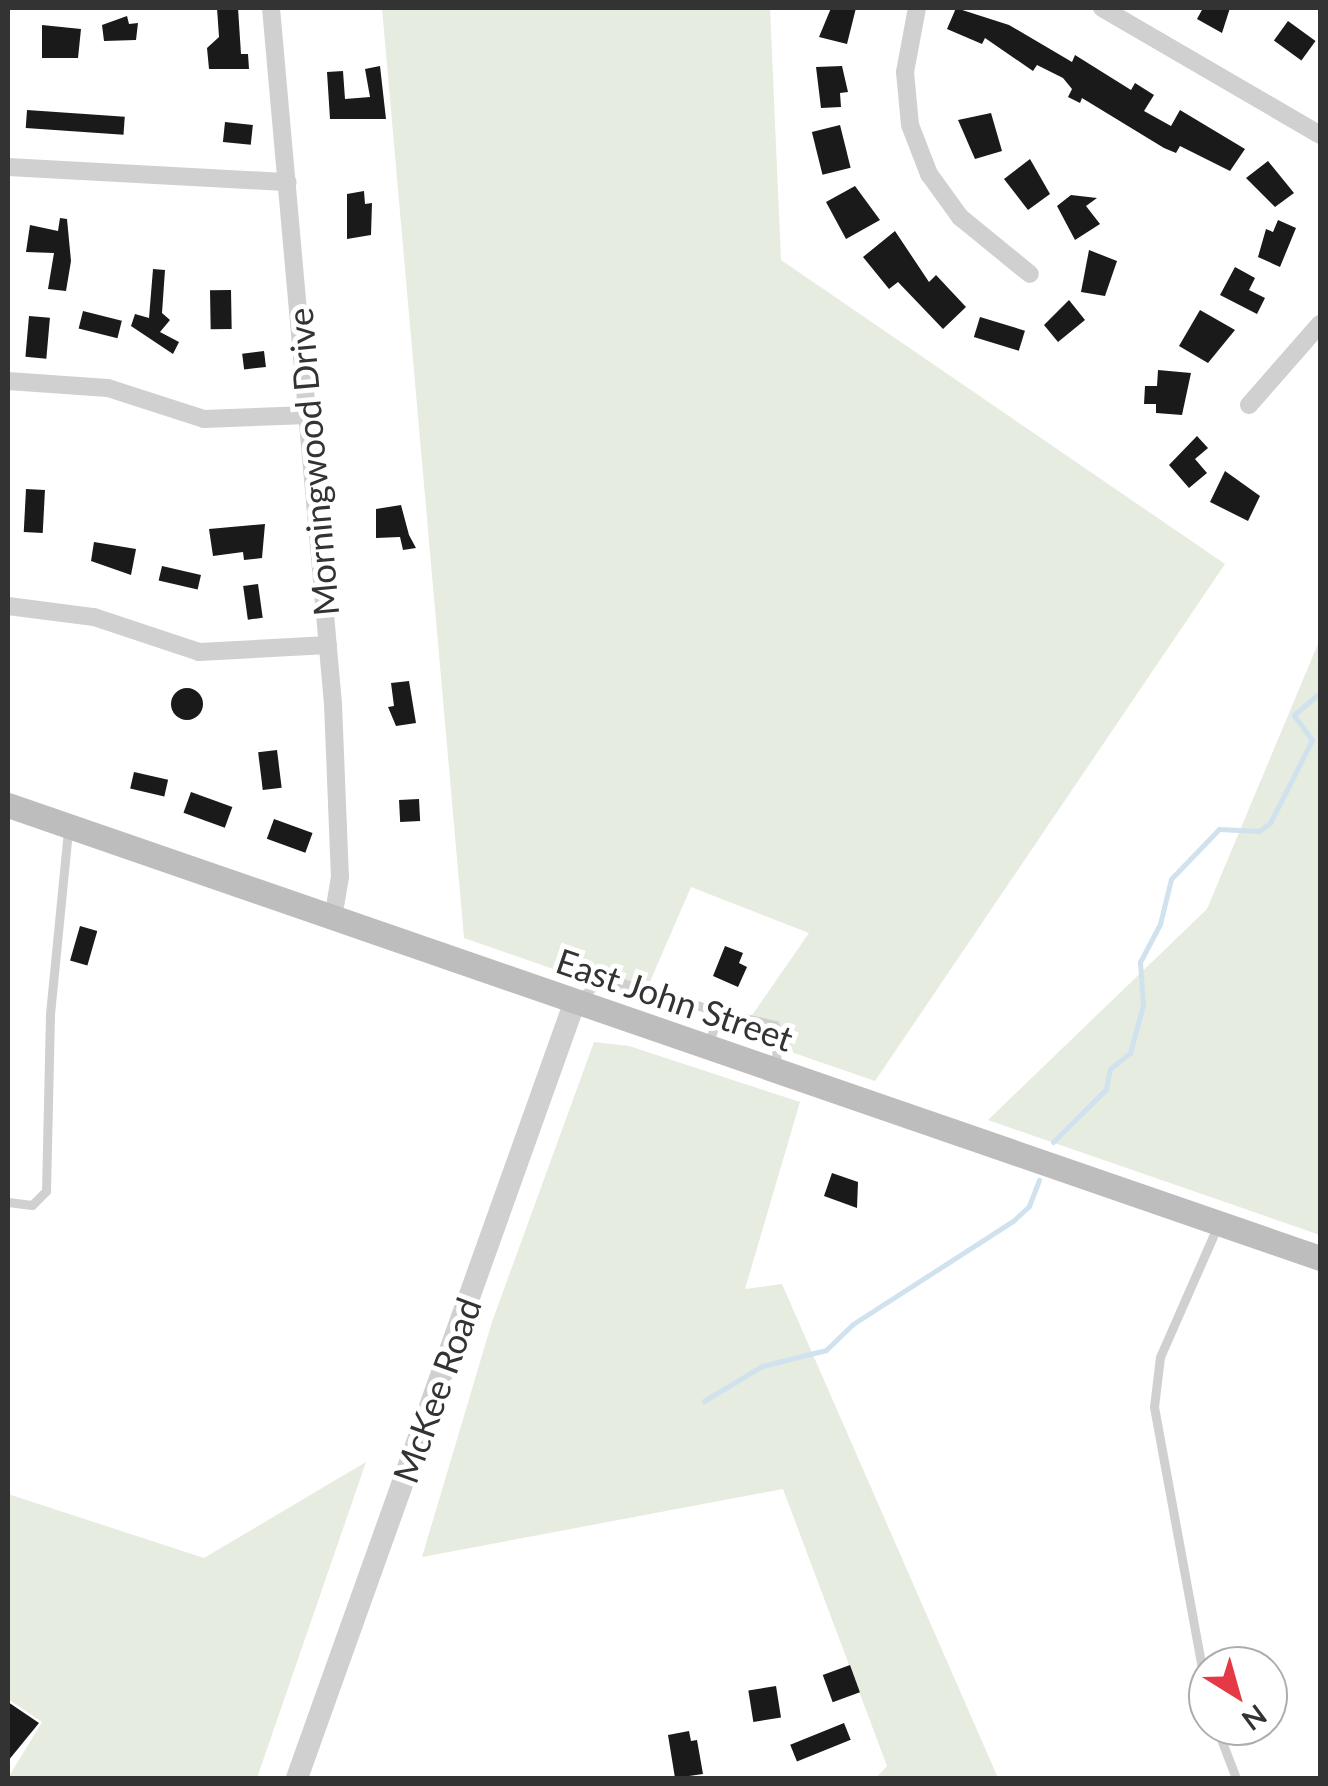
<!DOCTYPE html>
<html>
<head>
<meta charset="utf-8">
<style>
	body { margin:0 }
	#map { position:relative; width:1328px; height:1786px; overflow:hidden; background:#fff; font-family:Lato,sans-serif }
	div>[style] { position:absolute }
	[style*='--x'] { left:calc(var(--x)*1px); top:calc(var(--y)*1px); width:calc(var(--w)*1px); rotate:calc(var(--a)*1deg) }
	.green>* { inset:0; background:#e6ecdf }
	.stream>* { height:5px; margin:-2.5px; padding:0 2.5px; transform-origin:2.5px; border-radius:2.5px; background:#cfe2ee }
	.building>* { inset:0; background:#1a1a1a; transform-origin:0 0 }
	.round { border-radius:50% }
	.service>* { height:9px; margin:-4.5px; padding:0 4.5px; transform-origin:4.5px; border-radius:4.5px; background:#d0d0d0 }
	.minor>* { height:18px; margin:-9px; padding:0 9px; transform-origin:9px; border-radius:9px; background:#d0d0d0 }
	.tertiary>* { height:22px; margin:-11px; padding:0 11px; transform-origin:11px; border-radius:11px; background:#d0d0d0 }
	.secondary>* { height:25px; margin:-12.5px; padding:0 12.5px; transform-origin:12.5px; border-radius:12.5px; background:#bdbdbd }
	span { translate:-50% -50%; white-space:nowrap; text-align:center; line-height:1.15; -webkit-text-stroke:10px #fff; paint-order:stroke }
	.street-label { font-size:35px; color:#333 }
	.frame { position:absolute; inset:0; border:10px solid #333; pointer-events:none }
	.north { position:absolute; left:1188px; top:1646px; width:100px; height:100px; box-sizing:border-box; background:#fff; border:2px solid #adadad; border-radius:50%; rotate:143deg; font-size:28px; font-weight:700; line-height:40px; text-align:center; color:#333 }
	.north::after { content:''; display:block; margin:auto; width:35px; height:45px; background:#e63946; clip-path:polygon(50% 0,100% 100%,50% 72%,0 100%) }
</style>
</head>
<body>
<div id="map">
	<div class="green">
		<i style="clip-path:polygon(382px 8px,770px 8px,781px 260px,1225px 564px,875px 1081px,739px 1034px,809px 933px,691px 887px,642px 1000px,464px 938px)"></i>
		<i style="clip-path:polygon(1320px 639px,1320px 1235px,988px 1120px,1207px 909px)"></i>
		<i style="clip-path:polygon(594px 1042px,629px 1046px,800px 1102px,745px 1289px,782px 1284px,998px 1778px,876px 1778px,887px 1766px,783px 1489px,422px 1557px,492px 1322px)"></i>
		<i style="clip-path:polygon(366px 1462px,257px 1778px,8px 1778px,42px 1722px,8px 1699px,8px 1494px,204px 1558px)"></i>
	</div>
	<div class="stream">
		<i style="--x:1053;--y:1142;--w:75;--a:-45"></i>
		<i style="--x:1106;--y:1089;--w:20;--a:-79"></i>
		<i style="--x:1110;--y:1069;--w:26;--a:-39"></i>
		<i style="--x:1130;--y:1053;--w:50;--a:-74.8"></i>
		<i style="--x:1143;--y:1005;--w:43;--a:-94"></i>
		<i style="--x:1140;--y:962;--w:43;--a:-62.2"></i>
		<i style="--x:1160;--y:924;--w:46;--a:-76.3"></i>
		<i style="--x:1171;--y:879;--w:69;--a:-46.2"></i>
		<i style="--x:1219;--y:829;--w:40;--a:2.9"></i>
		<i style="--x:1259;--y:831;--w:14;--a:-36"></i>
		<i style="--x:1270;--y:823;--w:93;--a:-63.2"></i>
		<i style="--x:1312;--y:740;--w:31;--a:-126"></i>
		<i style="--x:1294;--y:715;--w:35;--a:-41"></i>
		<i style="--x:704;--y:1401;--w:68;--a:-31.1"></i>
		<i style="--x:762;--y:1366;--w:66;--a:-14"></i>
		<i style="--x:826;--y:1350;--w:37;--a:-44"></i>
		<i style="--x:853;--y:1324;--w:190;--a:-32.8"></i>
		<i style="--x:1013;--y:1221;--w:22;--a:-43"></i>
		<i style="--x:1029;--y:1206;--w:28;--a:-69"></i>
	</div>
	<div class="building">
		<i style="clip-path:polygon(217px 8px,238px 8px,241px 54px,248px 54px,249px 69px,209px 69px,207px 48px,219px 37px)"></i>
		<i style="clip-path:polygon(831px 8px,856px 8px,847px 44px,819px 37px)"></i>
		<i style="clip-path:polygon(956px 8px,1009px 25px,1072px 62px,1075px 55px,1131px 90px,1135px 83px,1154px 95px,1144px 111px,1171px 126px,1180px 110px,1245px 149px,1230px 171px,1180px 146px,1176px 153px,1164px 148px,1082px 98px,1080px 103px,1068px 97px,1072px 89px,1063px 78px,1037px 65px,1033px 71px,985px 38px,982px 44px,947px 29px)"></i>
		<i style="clip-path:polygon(1203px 8px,1230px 8px,1222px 33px,1197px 19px)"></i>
		<i style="clip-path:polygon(127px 16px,129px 24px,138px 23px,136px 40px,104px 41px,102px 25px)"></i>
		<i style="left:1288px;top:21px;width:34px;height:24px;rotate:36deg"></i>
		<i style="clip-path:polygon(42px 25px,81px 29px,78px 58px,42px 58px)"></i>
		<i style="clip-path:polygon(380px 66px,386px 119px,330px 119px,327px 72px,343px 71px,345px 99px,370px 97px,365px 69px)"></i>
		<i style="clip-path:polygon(842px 66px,848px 92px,840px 93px,841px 107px,821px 108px,816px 67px)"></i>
		<i style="left:27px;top:110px;width:98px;height:18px;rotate:4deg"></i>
		<i style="clip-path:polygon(991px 113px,1002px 151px,975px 159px,958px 120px)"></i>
		<i style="left:225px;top:122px;width:28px;height:20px;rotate:6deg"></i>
		<i style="left:840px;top:125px;width:44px;height:29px;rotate:76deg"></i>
		<i style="clip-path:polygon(1030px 159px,1050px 194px,1028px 210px,1004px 179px)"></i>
		<i style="clip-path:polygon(1268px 161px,1294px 193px,1275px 207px,1246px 178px)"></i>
		<i style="clip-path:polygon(855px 186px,880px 220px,846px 239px,826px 202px)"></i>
		<i style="clip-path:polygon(364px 191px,365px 204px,372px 203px,371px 235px,347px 239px,347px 194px)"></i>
		<i style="clip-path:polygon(1071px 195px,1097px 198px,1086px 206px,1100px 224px,1075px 240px,1057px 206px)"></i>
		<i style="clip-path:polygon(60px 218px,67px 219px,71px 261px,66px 291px,48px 289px,54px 253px,26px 252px,30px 225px,58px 231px)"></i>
		<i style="clip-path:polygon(1278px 220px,1296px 228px,1280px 267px,1258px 257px,1266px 229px,1273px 232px)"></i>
		<i style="clip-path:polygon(895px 231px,929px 282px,936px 275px,966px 307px,943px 329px,898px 282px,889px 289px,863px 257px)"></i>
		<i style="clip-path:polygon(1089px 250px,1117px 261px,1105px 296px,1081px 292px)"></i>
		<i style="clip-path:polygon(1235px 267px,1255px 278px,1249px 290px,1265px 298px,1257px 314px,1220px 295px)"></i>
		<i style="clip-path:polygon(153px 269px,165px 270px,162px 313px,170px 320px,160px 332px,179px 342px,173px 354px,131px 326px,135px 314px,149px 318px)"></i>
		<i style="left:231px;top:290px;width:39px;height:21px;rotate:89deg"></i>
		<i style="clip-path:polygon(1069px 300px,1085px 320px,1058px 342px,1044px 325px)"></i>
		<i style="clip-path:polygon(1200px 310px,1235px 330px,1208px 363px,1179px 346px)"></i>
		<i style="left:83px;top:311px;width:40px;height:18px;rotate:14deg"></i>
		<i style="left:29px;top:316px;width:21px;height:41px;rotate:5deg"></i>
		<i style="left:980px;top:317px;width:47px;height:21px;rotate:17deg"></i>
		<i style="left:264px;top:351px;width:16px;height:22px;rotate:83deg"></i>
		<i style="clip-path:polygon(1158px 370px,1191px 373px,1182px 415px,1156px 413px,1156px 404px,1144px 404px,1145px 386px,1157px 386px)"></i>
		<i style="clip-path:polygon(1197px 436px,1208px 448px,1195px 459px,1207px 473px,1189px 488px,1169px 465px)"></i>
		<i style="clip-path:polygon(1225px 471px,1260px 496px,1248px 521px,1210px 502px)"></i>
		<i style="left:26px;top:489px;width:19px;height:43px;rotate:3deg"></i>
		<i style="clip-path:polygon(401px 505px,409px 535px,416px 548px,403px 550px,400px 537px,376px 538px,376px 509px)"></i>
		<i style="clip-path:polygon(265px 524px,262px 558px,244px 560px,243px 552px,213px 556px,209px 529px)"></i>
		<i style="clip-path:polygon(94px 542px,136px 549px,131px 575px,91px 561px)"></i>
		<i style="left:162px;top:566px;width:40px;height:15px;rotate:13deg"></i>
		<i style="left:258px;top:584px;width:34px;height:15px;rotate:82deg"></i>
		<i style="clip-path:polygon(409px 681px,416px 723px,396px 726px,388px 707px,394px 706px,391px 683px)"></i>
		<i class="round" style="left:171px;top:688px;width:32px;height:32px"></i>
		<i style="left:277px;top:750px;width:38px;height:19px;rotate:83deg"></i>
		<i style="left:134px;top:772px;width:35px;height:17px;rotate:13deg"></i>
		<i style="left:191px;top:792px;width:44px;height:22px;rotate:20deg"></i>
		<i style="left:419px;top:799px;width:22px;height:20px;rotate:87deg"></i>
		<i style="left:274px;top:819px;width:41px;height:21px;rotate:20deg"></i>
		<i style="left:80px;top:926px;width:18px;height:36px;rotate:16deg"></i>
		<i style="clip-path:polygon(725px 946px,743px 953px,739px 963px,747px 967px,738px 987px,713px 976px)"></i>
		<i style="clip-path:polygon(832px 1173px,858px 1182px,857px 1208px,824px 1196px)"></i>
		<i style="left:850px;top:1665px;width:29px;height:29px;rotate:70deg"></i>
		<i style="left:776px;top:1686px;width:32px;height:28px;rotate:81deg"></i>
		<i style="clip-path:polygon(8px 1702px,39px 1723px,8px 1761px)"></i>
		<i style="left:844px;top:1723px;width:18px;height:58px;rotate:68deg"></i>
		<i style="clip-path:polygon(689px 1731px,691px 1741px,697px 1740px,703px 1774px,675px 1778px,668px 1735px)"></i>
	</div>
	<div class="service">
		<i style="--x:579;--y:998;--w:34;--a:-37"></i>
		<i style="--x:606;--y:978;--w:118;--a:16.7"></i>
		<i style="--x:719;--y:1012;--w:33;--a:108"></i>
		<i style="--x:719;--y:1012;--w:57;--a:13.1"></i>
		<i style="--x:775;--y:1025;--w:44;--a:87.4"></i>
		<i style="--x:8;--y:1202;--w:24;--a:7"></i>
		<i style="--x:32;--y:1205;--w:20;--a:-45"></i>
		<i style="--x:46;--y:1191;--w:177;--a:-88.7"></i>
		<i style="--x:50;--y:1014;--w:186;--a:-84.4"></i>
		<i style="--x:1208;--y:1701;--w:299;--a:-100.4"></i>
		<i style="--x:1154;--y:1407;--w:50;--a:-83.2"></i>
		<i style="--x:1160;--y:1357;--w:144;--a:-66.3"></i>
		<i style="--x:1216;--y:1726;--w:56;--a:69"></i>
	</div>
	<div class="minor">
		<i style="--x:271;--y:8;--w:699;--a:84.91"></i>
		<i style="--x:333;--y:704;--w:173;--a:87.7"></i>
		<i style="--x:340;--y:877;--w:42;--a:99.7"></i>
		<i style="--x:917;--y:8;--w:65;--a:100.6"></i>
		<i style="--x:905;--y:72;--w:53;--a:84.6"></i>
		<i style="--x:910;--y:125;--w:53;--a:68.8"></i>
		<i style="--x:929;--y:174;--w:53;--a:54.2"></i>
		<i style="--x:960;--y:217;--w:90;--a:39.2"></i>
		<i style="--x:1102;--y:8;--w:252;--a:30.2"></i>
		<i style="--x:8;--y:167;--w:280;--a:3.1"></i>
		<i style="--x:8;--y:381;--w:100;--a:4"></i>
		<i style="--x:108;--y:388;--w:101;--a:17.9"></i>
		<i style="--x:204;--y:419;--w:104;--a:-2.2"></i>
		<i style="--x:1249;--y:405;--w:108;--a:-48.8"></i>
		<i style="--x:8;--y:606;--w:87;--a:7.3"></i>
		<i style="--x:94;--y:617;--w:111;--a:18.4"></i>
		<i style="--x:199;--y:652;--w:129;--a:-3.1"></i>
	</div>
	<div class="tertiary">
		<i style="--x:297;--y:1778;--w:825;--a:-70.31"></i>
	</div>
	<div class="secondary">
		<i style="--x:8;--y:805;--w:1388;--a:19.05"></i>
	</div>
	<div class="street-label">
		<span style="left:312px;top:462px;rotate:-95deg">Morningwood Drive</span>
		<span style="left:675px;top:999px;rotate:19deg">East John Street</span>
		<span style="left:436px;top:1390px;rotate:-70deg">McKee Road</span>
	</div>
	<div class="frame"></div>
	<div class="north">N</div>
</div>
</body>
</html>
